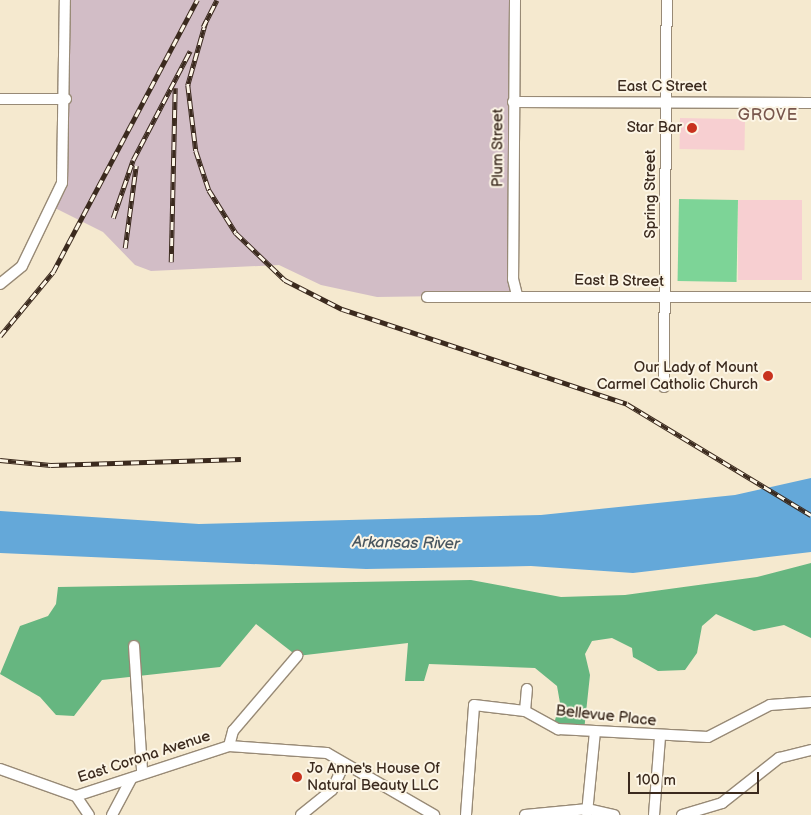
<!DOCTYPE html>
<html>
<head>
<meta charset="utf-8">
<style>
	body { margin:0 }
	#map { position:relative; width:811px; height:815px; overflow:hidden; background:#f5e9cf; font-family:"Balsamiq Sans",sans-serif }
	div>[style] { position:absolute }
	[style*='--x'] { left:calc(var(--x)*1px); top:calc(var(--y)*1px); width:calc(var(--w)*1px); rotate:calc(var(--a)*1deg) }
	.built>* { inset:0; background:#f7cfd1; transform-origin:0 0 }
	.industrial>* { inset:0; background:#d2bdc6 }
	.green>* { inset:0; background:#7dd497; transform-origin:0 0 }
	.forest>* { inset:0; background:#66b680 }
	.water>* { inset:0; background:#64a8d9 }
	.roads { filter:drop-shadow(1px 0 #988a76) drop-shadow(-1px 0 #988a76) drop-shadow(0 1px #988a76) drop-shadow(0 -1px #988a76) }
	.street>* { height:10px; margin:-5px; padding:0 5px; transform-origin:5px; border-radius:5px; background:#fff }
	.rail>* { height:4.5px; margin-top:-2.25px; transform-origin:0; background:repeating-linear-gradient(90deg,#fcf5e5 0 8px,#3b2a1e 0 16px); box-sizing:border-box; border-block:1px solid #3b2a1e }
	.dots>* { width:14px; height:14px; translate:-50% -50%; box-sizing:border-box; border:2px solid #fcf5e5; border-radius:50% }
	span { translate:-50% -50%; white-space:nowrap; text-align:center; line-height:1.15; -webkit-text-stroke:4px #fcf5e5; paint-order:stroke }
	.street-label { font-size:15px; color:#3b2a1e }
	.poi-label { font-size:15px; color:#3b2a1e }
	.right { translate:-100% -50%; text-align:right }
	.left { translate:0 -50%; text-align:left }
	.neighbourhood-label { font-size:16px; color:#78564c; letter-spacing:1px }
	.water-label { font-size:16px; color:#49565f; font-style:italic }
	.scale { position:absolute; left:628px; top:772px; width:131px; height:22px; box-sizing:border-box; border:2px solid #3b2a1e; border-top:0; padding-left:6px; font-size:15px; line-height:18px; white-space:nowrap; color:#3b2a1e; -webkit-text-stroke:4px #fcf5e5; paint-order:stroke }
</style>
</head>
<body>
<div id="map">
	<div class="built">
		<i style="left:680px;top:118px;width:65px;height:31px;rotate:1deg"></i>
		<i style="left:738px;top:200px;width:64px;height:80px"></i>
	</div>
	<div class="industrial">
		<i style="clip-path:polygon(65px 0,515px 0,517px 295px,377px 297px,321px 285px,279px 265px,151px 271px,135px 265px,103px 232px,53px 207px,62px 183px)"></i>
	</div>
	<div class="green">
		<i style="left:679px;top:199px;width:59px;height:82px;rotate:1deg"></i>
	</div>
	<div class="forest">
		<i style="clip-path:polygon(811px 563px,811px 638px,784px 625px,754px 631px,716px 614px,702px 626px,697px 653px,685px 670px,658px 671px,633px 657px,632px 648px,612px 638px,592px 641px,585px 654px,590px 675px,584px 731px,553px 727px,560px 703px,557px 686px,535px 668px,429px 664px,424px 681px,405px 681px,408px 643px,297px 656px,256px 624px,220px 667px,102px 680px,74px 716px,56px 715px,40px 697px,0 674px,20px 626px,48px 616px,56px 604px,58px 587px,471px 580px,561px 597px,625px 595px,757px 577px)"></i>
	</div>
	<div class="water">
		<i style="clip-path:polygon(811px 478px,811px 552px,633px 573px,531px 566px,366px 569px,0 553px,0 511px,199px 524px,541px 515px,735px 495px)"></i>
	</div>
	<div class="roads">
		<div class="street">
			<i style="--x:515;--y:0;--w:279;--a:90.4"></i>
			<i style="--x:513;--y:279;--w:16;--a:76"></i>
			<i style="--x:0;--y:99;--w:66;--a:0"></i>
			<i style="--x:513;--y:102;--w:298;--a:0.2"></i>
			<i style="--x:0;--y:284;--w:28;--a:-39"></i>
			<i style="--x:22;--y:266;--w:92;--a:-64.3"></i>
			<i style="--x:62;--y:183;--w:183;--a:-89.1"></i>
			<i style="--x:427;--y:297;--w:384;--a:0"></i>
			<i style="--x:664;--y:387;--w:387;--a:-89.6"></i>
			<i style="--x:134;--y:646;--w:125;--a:86.3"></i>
			<i style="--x:525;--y:711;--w:22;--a:-85"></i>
			<i style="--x:229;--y:746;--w:16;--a:-75"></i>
			<i style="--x:233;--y:731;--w:99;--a:-49.5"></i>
			<i style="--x:0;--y:769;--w:81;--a:19.6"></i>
			<i style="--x:76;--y:796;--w:161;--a:-18.1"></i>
			<i style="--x:229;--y:746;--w:98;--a:4.1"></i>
			<i style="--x:327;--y:753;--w:124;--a:30.1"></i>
			<i style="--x:76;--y:796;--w:23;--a:56"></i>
			<i style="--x:587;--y:813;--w:81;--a:-84.4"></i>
			<i style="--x:112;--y:815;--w:40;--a:-62"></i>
			<i style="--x:301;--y:815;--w:40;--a:-39"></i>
			<i style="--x:332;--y:790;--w:26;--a:-65"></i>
			<i style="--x:466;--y:815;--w:110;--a:-85.8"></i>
			<i style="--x:474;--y:705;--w:51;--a:6.7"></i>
			<i style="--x:525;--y:711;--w:38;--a:29"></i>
			<i style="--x:558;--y:729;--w:150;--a:3.1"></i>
			<i style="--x:708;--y:737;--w:70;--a:-27.3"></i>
			<i style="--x:770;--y:705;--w:41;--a:-4.2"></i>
			<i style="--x:525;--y:815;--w:63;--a:-5.4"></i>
			<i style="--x:588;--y:809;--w:27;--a:13"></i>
			<i style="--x:654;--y:815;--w:78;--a:-85.6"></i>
			<i style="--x:682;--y:815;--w:42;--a:-16.7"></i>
			<i style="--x:722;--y:803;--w:73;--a:-38.3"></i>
			<i style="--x:779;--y:758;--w:33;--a:-14"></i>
		</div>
	</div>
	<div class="rail">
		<i style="--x:206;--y:22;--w:66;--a:105.9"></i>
		<i style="--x:188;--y:85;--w:66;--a:83.1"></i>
		<i style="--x:196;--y:151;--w:41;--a:71.6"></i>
		<i style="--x:209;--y:190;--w:51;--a:57.9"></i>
		<i style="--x:236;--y:233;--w:68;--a:43.8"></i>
		<i style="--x:285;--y:280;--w:64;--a:27"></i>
		<i style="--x:342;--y:309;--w:300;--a:18.4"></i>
		<i style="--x:627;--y:404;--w:215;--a:31.1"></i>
		<i style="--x:203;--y:27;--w:30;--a:-63"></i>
		<i style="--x:113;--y:218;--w:61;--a:-71"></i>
		<i style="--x:133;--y:160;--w:123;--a:-62.4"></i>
		<i style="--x:125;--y:248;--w:83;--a:-82.4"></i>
		<i style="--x:171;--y:262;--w:174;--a:-88.7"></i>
		<i style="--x:0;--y:336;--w:83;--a:-50.4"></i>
		<i style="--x:53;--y:272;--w:308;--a:-62.1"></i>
		<i style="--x:0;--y:460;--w:51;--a:5.6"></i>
		<i style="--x:51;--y:465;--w:190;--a:-1.8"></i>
	</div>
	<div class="dots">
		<i style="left:692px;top:128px;background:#c8321e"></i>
		<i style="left:768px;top:376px;background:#c8321e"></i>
		<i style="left:297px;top:777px;background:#c8321e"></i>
	</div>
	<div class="street-label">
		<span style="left:662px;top:87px">East C Street</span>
		<span style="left:498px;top:148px;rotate:-90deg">Plum Street</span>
		<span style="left:651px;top:194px;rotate:-90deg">Spring Street</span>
		<span style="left:619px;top:281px;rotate:1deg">East B Street</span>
		<span style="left:606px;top:716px;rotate:6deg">Bellevue Place</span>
		<span style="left:144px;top:757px;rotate:-18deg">East Corona Avenue</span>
	</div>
	<div class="poi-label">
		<span class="right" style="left:682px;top:128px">Star Bar</span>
		<span class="right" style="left:758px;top:376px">Our Lady of Mount<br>Carmel Catholic Church</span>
		<span class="left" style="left:307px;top:777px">Jo Anne's House Of<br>Natural Beauty LLC</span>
	</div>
	<div class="neighbourhood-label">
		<span style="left:768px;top:116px">GROVE</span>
	</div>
	<div class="water-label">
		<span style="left:406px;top:544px;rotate:1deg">Arkansas River</span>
	</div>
	<div class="scale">100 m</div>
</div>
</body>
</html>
